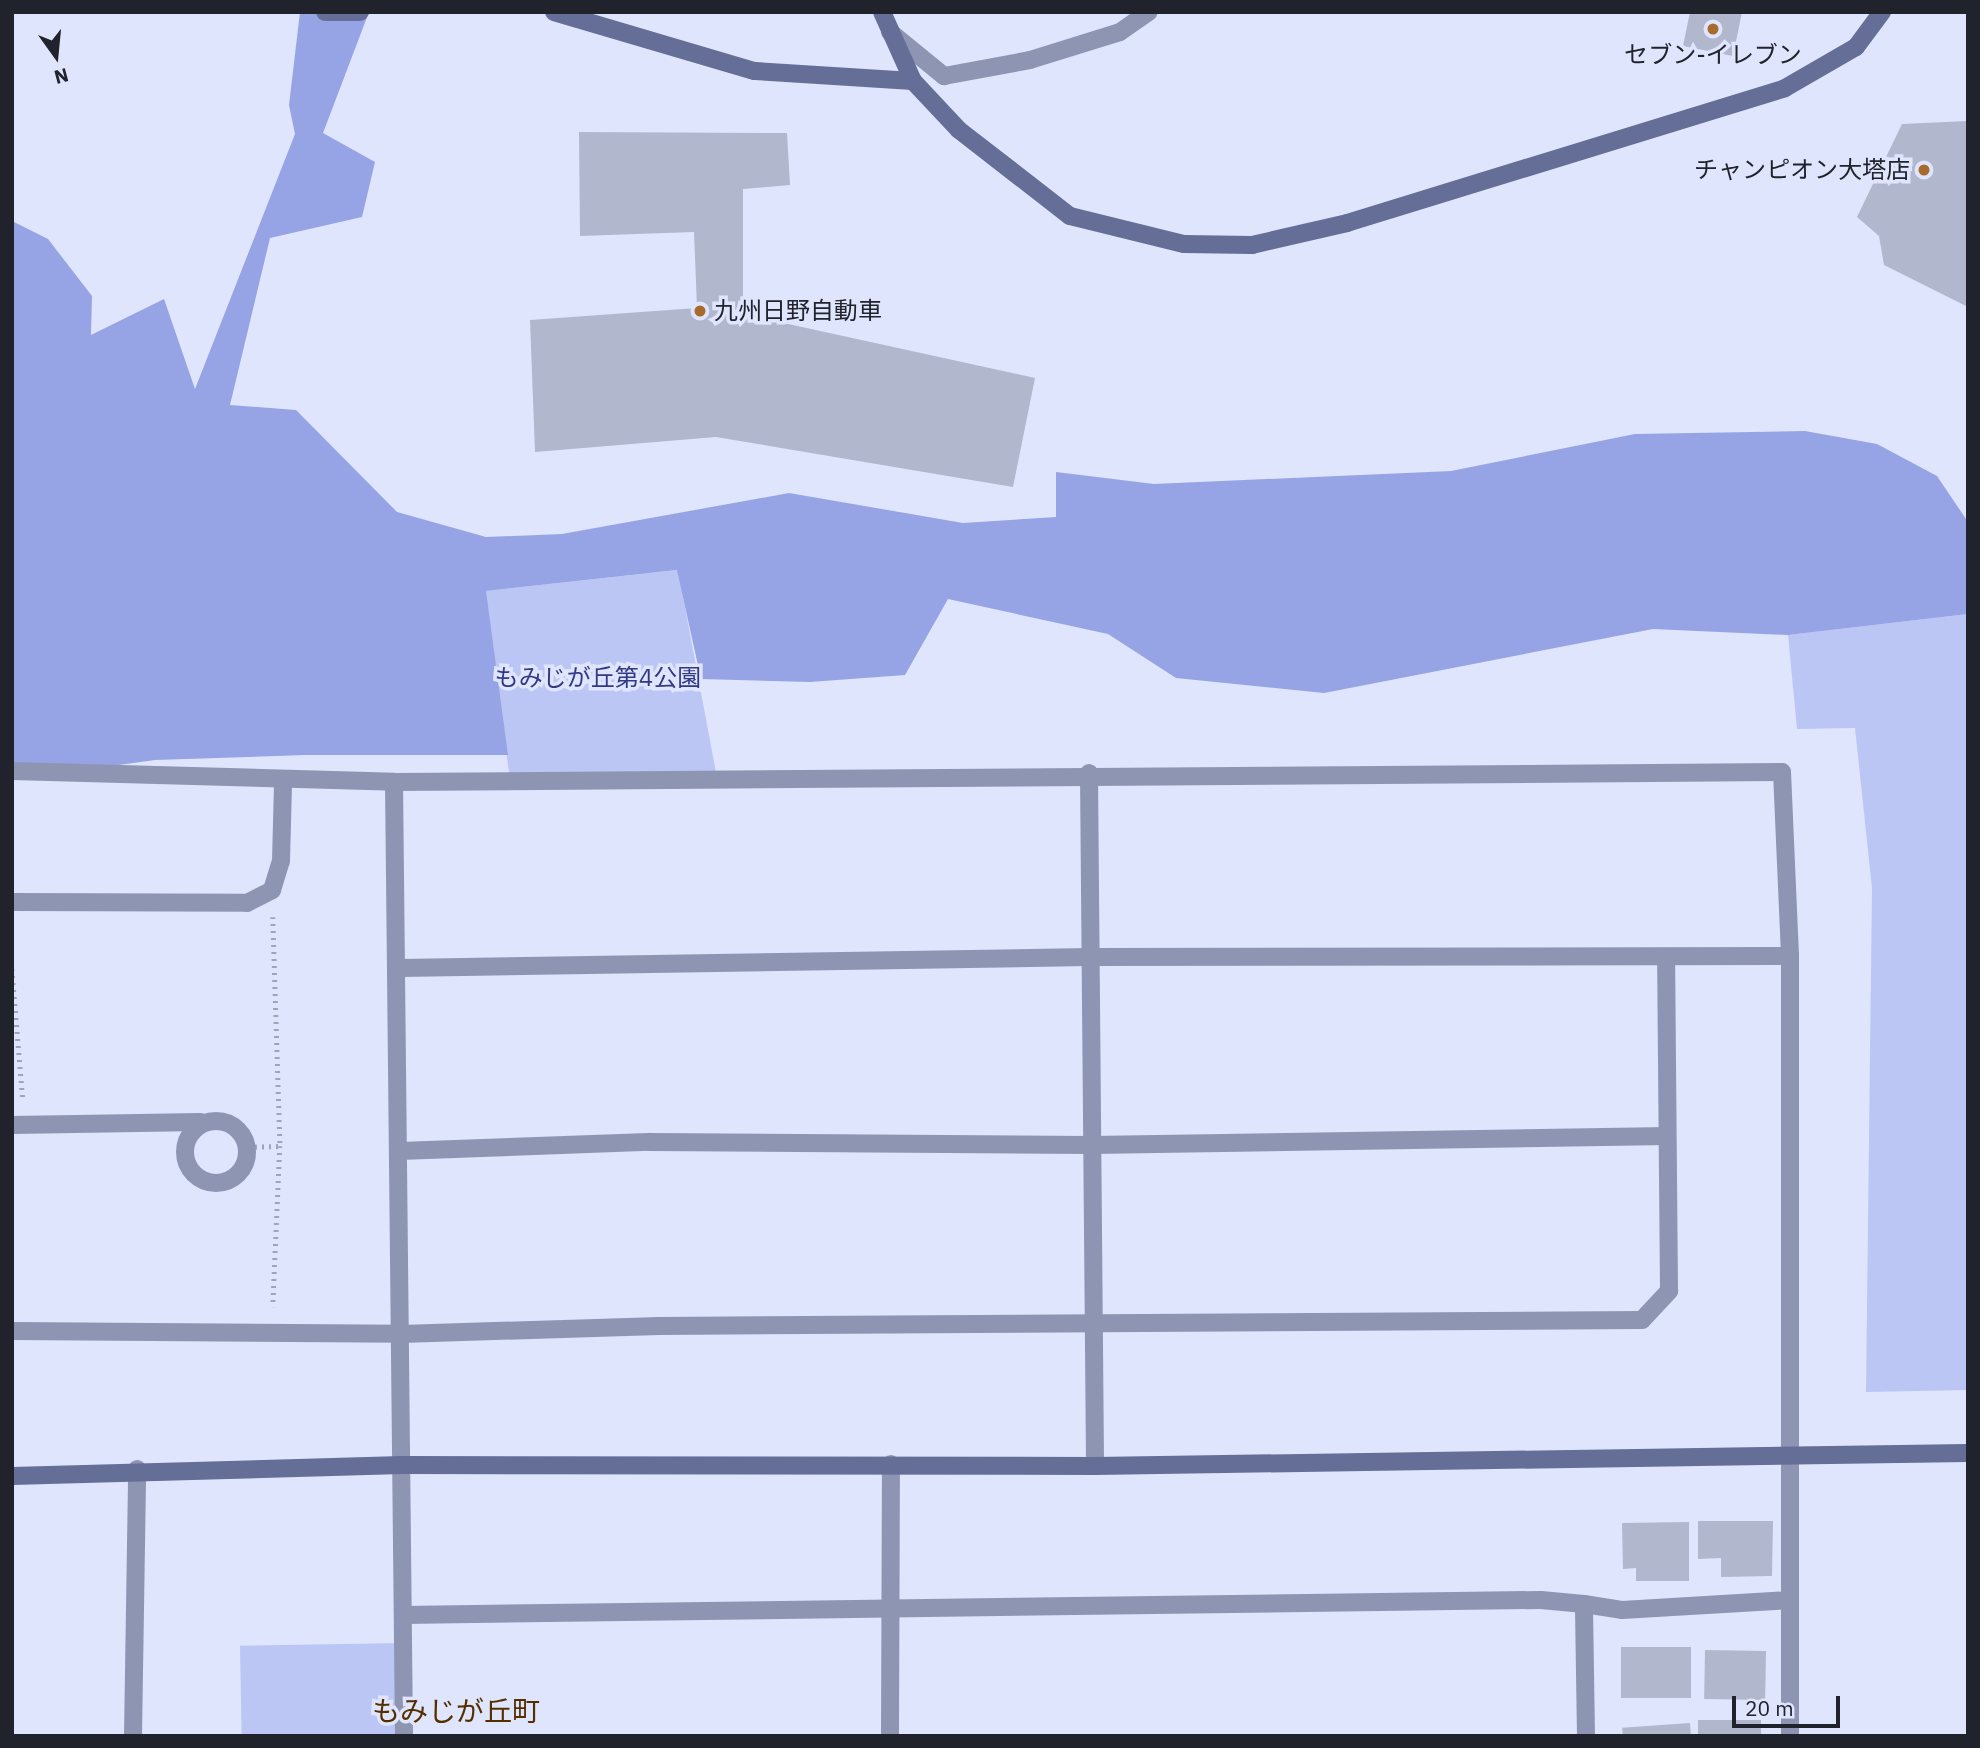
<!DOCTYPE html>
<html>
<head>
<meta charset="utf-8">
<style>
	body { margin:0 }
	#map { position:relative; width:1980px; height:1748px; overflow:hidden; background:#dfe5fc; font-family:"IBM Plex Sans","Noto Sans JP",sans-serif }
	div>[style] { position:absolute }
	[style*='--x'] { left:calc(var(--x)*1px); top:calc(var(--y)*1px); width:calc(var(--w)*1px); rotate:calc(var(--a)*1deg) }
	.green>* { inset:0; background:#bbc6f4; transform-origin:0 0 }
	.forest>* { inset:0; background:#96a4e6 }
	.building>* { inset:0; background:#b1b7cd; transform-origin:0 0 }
	.path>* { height:4.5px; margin-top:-2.25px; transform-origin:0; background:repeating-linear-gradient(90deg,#9fa4b6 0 2px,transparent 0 7px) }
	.street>* { height:18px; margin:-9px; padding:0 9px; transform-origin:9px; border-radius:9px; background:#8e95b2 }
	.street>.ring { margin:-9px; padding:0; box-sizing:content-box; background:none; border:18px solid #8e95b2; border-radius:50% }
	.secondary>* { height:18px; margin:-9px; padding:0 9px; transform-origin:9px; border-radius:9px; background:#646e97 }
	.dots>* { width:19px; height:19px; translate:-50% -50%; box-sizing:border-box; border:4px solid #dfe5fc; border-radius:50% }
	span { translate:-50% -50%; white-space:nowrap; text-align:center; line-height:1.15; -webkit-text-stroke:7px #dfe5fc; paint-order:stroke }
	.poi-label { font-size:24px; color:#21232c }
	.right { translate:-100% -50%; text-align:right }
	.left { translate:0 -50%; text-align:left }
	.park-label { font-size:24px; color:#313985 }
	.quarter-label { font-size:28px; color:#552e00 }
	.frame { position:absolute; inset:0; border:14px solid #21232c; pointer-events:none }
	.north { position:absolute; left:21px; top:21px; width:70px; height:70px; -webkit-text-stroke:5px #dfe5fc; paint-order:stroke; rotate:165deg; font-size:19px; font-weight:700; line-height:28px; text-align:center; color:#21232c }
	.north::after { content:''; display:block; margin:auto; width:24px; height:32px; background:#21232c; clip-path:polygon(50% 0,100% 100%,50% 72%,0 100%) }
	.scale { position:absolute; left:1732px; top:1696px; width:108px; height:32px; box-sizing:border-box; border:4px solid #21232c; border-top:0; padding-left:9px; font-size:21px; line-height:24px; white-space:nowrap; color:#21232c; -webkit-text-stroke:5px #dfe5fc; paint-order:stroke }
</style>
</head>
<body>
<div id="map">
	<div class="green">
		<i style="clip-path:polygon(678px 570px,717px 778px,510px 780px,485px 591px)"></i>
		<i style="clip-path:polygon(1968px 614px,1968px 1390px,1866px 1392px,1872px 888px,1855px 728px,1797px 729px,1788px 635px)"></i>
		<i style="left:403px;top:1643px;width:93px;height:163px;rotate:89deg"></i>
	</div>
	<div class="forest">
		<i style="clip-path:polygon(300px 12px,369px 12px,323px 133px,375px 162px,362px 217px,270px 238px,230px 405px,296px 410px,397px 512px,486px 537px,562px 534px,789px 493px,963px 523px,1056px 517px,1056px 472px,1154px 484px,1451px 471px,1635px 434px,1805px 431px,1877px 444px,1937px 476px,1968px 522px,1968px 614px,1788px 635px,1653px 629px,1324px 693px,1176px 678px,1108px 634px,948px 599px,905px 675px,810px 682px,701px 679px,677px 570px,486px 591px,508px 755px,305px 755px,155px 760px,68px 772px,12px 770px,12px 221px,48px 239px,92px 296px,91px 335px,164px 299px,195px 389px,295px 134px,289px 105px)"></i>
	</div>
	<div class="building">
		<i style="clip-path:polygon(1690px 12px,1742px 12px,1733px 56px,1683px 46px)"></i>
		<i style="clip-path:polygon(1968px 121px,1968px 307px,1884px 265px,1879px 236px,1857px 217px,1902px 124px)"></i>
		<i style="clip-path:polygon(579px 132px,787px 133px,790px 185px,743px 189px,743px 314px,1035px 378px,1013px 487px,716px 437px,535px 452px,530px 320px,697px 308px,694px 232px,580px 236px)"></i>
		<i style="clip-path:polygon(1698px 1521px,1773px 1521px,1772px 1576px,1721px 1577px,1721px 1558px,1698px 1559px)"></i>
		<i style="clip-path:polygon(1689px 1522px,1689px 1581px,1636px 1581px,1636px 1568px,1623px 1569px,1622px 1523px)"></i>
		<i style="left:1621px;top:1647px;width:70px;height:51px"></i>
		<i style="left:1705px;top:1650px;width:61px;height:49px;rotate:1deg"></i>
		<i style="left:1698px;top:1720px;width:63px;height:16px"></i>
		<i style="left:1690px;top:1723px;width:13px;height:68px;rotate:86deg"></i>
	</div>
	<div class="path">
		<i style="--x:273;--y:917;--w:229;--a:88.2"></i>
		<i style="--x:280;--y:1146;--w:161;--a:92.5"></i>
		<i style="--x:12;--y:969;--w:131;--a:85.2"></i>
		<i style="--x:248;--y:1147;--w:32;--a:-2"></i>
	</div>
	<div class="street">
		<i style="--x:890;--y:32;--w:70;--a:39.2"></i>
		<i style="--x:944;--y:76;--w:87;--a:-10.5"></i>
		<i style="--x:1030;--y:60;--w:94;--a:-17.3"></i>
		<i style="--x:1120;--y:32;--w:35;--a:-35"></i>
		<i style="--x:12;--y:771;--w:382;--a:1.6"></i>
		<i style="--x:1089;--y:773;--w:693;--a:89.5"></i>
		<i style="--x:12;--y:902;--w:235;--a:0.2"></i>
		<i style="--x:247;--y:903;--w:28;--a:-27"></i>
		<i style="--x:272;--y:890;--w:30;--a:-73"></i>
		<i style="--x:281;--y:861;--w:79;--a:-88.5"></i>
		<i style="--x:400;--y:968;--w:689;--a:-0.91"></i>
		<i style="--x:1089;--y:957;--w:701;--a:-0.08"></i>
		<i class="ring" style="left:185px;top:1121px;width:44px;height:44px"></i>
		<i style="--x:12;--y:1125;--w:189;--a:-0.9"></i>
		<i style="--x:400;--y:1151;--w:249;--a:-2.1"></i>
		<i style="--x:649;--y:1142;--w:442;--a:0.4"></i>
		<i style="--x:1091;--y:1145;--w:576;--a:-0.9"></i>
		<i style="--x:12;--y:1331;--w:389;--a:0.4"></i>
		<i style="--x:401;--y:1334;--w:258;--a:-1.8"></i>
		<i style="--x:659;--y:1326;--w:983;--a:-0.35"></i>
		<i style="--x:1642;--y:1320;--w:40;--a:-47"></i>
		<i style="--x:1669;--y:1291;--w:332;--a:-90.5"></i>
		<i style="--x:403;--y:1615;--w:1138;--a:-0.76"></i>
		<i style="--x:1541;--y:1600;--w:43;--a:5.3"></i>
		<i style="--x:133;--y:1736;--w:267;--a:-89.1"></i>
		<i style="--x:404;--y:1736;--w:954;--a:-90.6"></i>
		<i style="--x:394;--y:782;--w:1388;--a:-0.41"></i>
		<i style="--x:1782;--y:772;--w:184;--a:87.5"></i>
		<i style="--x:1790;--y:956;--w:780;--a:90"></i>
		<i style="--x:890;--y:1736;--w:272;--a:-89.8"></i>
		<i style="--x:1586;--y:1736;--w:132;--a:-90.9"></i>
		<i style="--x:1584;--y:1604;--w:38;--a:9"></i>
		<i style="--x:1622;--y:1610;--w:166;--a:-3.4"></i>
	</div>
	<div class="secondary">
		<i style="--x:325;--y:12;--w:35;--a:0"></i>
		<i style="--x:554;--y:12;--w:209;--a:16.4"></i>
		<i style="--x:755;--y:71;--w:158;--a:3.6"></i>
		<i style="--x:882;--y:12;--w:76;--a:65.8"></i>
		<i style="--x:913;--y:81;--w:67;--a:46.8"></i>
		<i style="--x:959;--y:130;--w:140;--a:37.8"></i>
		<i style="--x:1070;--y:216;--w:117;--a:13.8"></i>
		<i style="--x:1184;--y:244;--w:68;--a:0.8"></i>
		<i style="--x:1252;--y:245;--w:98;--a:-13"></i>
		<i style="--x:1347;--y:223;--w:458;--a:-17.1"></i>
		<i style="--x:1785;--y:88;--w:82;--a:-30"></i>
		<i style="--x:1856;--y:47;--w:44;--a:-53.4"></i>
		<i style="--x:12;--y:1476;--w:390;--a:-1.6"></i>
		<i style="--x:402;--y:1465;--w:693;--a:0.08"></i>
		<i style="--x:1095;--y:1466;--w:873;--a:-0.85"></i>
	</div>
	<div class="dots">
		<i style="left:1713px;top:29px;background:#a76c2d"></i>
		<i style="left:1924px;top:170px;background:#a76c2d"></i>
		<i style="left:700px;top:311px;background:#a76c2d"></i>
	</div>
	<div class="poi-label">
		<span style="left:1713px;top:55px">セブン-イレブン</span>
		<span class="right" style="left:1910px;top:170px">チャンピオン大塔店</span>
		<span class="left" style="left:714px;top:311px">九州日野自動車</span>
	</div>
	<div class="park-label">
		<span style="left:598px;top:678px">もみじが丘第4公園</span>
	</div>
	<div class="quarter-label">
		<span style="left:456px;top:1711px">もみじが丘町</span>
	</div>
	<div class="frame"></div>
	<div class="north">N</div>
	<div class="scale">20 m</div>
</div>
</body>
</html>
